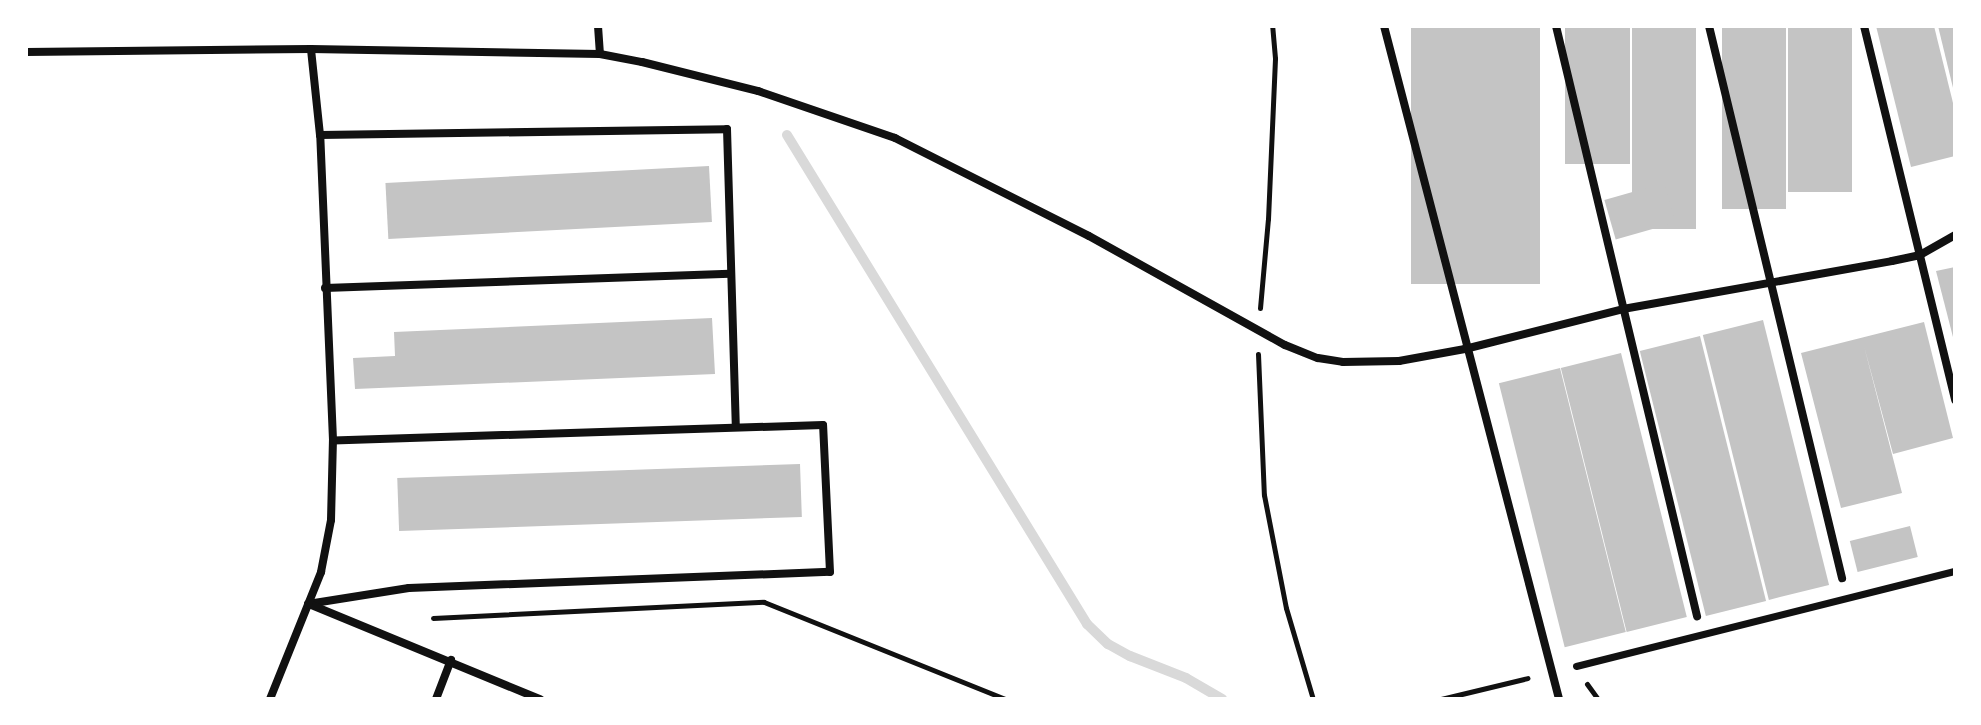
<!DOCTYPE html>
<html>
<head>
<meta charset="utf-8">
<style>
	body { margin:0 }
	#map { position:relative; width:1981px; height:725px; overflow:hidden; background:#fff; font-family:"Public Sans",sans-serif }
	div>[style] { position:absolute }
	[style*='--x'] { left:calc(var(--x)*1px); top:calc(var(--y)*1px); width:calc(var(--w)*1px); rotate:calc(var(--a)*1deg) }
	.stream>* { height:10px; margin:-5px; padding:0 5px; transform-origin:5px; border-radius:5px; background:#d9d9d9 }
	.building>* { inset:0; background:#c4c4c4; transform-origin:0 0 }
	.path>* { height:5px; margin:-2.5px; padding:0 2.5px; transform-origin:2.5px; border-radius:2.5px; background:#111 }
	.pedestrian>* { height:7px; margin:-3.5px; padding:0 3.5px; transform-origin:3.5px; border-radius:3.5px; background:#111 }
	.minor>* { height:8px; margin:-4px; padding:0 4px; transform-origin:4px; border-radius:4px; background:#111 }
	span { translate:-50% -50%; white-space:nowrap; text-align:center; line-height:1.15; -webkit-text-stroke:6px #fff; paint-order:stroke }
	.frame { position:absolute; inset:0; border:28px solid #fff; pointer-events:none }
</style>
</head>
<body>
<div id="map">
	<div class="stream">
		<i style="--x:787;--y:135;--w:574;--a:58.47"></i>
		<i style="--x:1087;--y:624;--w:29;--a:44"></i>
		<i style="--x:1108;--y:644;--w:25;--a:29"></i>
		<i style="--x:1130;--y:656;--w:60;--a:21.4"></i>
		<i style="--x:1186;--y:678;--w:42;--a:30.3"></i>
	</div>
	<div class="building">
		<i style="left:1411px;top:26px;width:129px;height:258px"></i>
		<i style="left:1565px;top:26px;width:65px;height:138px"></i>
		<i style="left:1632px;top:26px;width:64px;height:203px"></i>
		<i style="left:1722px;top:26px;width:64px;height:183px"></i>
		<i style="left:1788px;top:26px;width:64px;height:166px"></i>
		<i style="clip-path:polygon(1876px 26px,1934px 26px,1955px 111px,1955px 156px,1911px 167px)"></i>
		<i style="clip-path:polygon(1938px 26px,1955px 26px,1955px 92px,1954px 92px)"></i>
		<i style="left:709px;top:166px;width:56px;height:324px;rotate:87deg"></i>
		<i style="left:1664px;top:183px;width:41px;height:62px;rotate:74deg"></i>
		<i style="clip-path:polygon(1955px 267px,1955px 341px,1954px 341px,1936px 271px)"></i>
		<i style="clip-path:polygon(712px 318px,715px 374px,355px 389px,353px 358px,395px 356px,394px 332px)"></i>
		<i style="left:1763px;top:320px;width:273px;height:62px;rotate:76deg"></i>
		<i style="clip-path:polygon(1924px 322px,1953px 438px,1893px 454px,1864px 346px,1902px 493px,1841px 508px,1801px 353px)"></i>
		<i style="left:1700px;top:336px;width:273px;height:62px;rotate:76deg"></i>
		<i style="left:1621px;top:353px;width:272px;height:62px;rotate:76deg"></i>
		<i style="left:1560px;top:368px;width:272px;height:63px;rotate:76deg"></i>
		<i style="left:800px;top:464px;width:53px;height:403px;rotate:88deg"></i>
		<i style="left:1910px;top:526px;width:32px;height:62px;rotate:76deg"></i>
	</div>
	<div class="path">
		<i style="--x:1260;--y:308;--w:89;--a:-84.9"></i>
		<i style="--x:1268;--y:219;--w:161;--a:-87.5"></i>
		<i style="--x:1275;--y:58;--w:32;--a:-95"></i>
		<i style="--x:1258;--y:354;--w:141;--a:87.6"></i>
		<i style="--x:1264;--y:495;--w:115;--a:79"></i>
		<i style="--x:1286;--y:608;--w:95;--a:73.5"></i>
		<i style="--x:433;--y:618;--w:331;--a:-2.8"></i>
		<i style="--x:764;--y:602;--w:260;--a:21.9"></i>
		<i style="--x:1587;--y:684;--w:19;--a:54"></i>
		<i style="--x:1441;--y:699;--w:89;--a:-13.6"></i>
	</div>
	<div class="pedestrian">
		<i style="--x:1576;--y:666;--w:391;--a:-14.1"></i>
	</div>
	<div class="minor">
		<i style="--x:598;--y:26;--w:28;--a:86"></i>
		<i style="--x:1384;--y:26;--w:695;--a:75.42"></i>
		<i style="--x:1556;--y:26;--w:607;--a:76.56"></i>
		<i style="--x:1709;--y:26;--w:568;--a:76.45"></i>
		<i style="--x:1864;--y:26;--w:385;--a:76.3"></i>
		<i style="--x:26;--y:52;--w:285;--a:-0.6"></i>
		<i style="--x:311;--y:49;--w:289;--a:1"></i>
		<i style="--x:600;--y:54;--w:43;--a:10.8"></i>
		<i style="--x:642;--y:62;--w:120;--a:14"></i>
		<i style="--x:758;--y:91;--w:145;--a:18.9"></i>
		<i style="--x:895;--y:138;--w:217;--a:26.8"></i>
		<i style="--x:1089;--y:236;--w:224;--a:29.1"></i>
		<i style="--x:1285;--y:345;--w:35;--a:22"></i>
		<i style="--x:1318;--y:358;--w:25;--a:9"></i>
		<i style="--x:1343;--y:362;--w:56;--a:-1"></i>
		<i style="--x:1399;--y:361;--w:67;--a:-10.3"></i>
		<i style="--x:1465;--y:349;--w:163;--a:-14.2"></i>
		<i style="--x:1623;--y:309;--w:273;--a:-10.1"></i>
		<i style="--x:1892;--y:261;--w:29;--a:-12"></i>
		<i style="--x:1920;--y:255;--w:40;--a:-29.7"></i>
		<i style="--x:320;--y:135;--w:407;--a:-0.8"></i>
		<i style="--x:727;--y:129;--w:297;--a:88.3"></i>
		<i style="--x:325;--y:288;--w:405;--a:-2"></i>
		<i style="--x:308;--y:604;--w:102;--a:-9"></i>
		<i style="--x:409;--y:588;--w:421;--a:-2.2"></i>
		<i style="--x:830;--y:572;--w:147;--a:-92.7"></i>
		<i style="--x:823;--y:425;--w:490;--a:178.2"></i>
		<i style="--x:309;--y:604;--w:250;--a:22.4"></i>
		<i style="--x:270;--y:699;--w:137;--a:-68.1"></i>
		<i style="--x:321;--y:572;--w:53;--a:-79.1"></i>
		<i style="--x:331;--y:520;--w:80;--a:-88.6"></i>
		<i style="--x:333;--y:440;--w:305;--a:-92.4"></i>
		<i style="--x:320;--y:135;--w:86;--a:-96"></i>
		<i style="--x:436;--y:699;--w:42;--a:-69"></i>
	</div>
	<div class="frame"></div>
</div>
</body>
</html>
